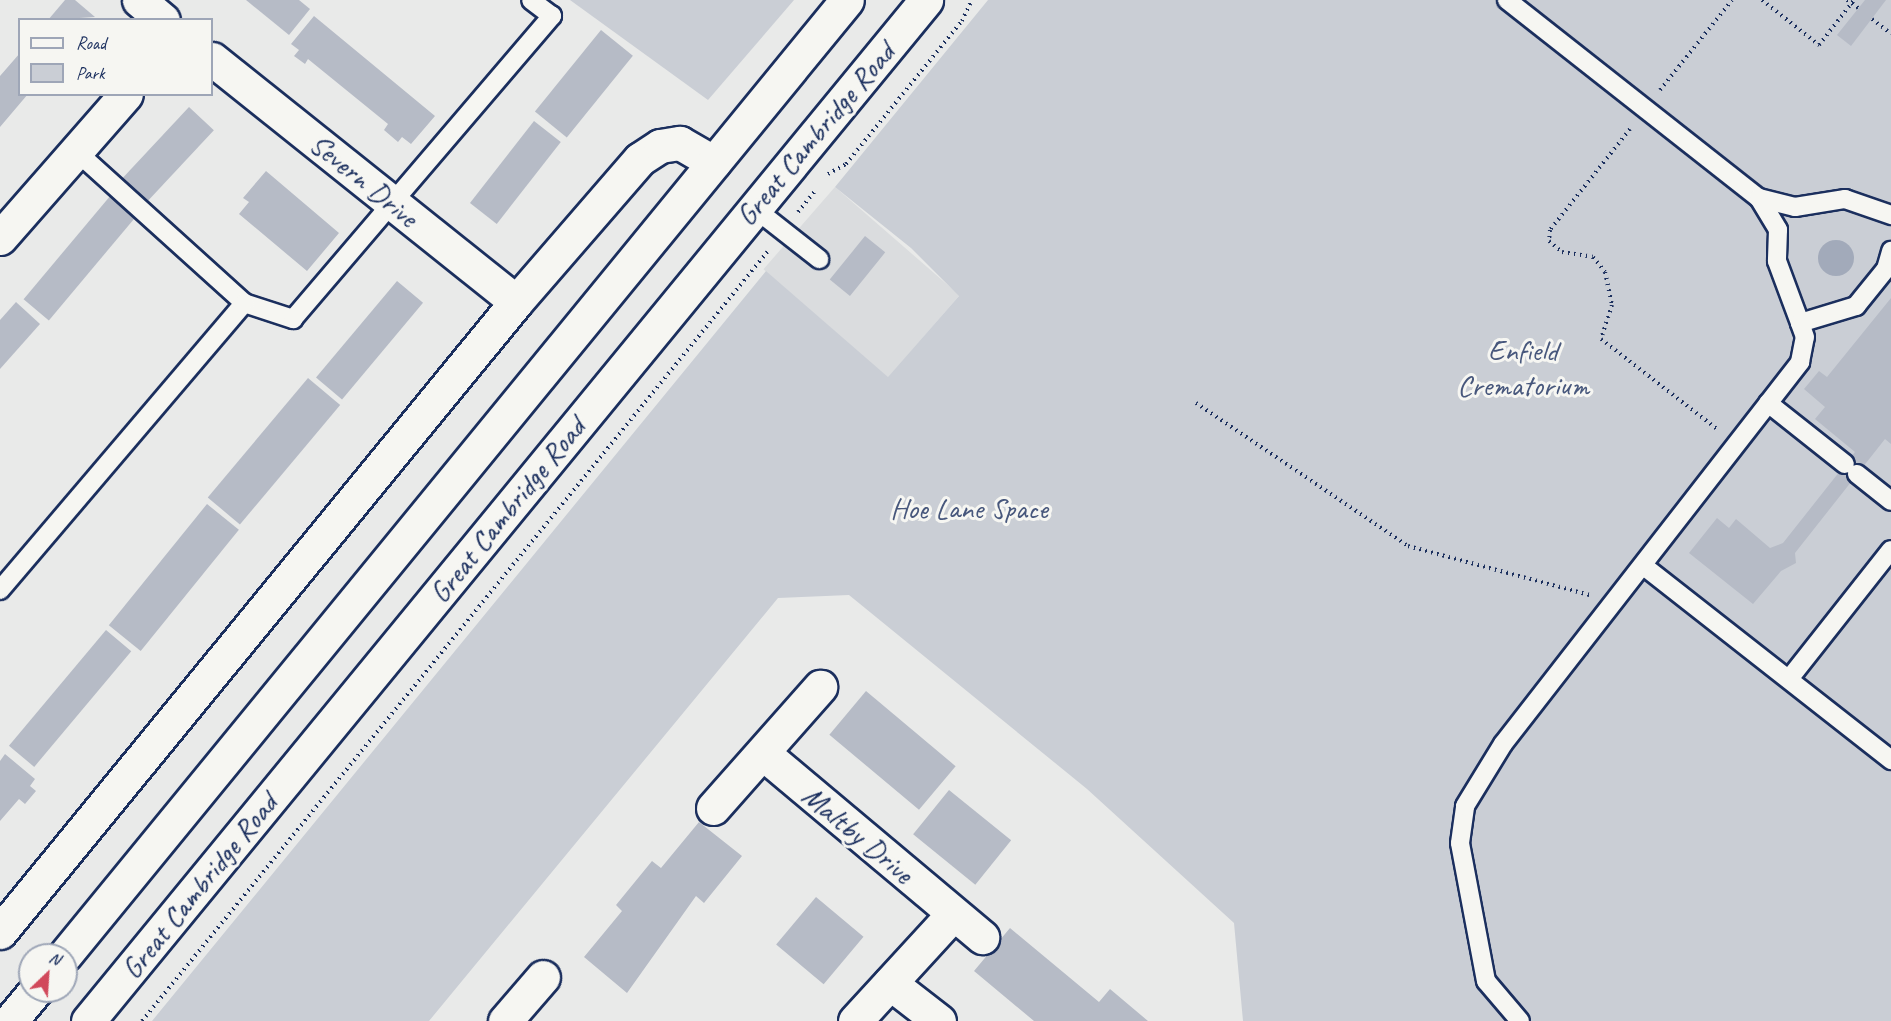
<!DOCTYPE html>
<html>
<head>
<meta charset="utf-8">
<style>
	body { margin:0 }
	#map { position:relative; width:1891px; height:1021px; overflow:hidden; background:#e9eae9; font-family:Caveat,sans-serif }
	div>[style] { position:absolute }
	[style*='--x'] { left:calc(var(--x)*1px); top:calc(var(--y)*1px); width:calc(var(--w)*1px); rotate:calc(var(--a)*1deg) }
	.built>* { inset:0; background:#dadcde; transform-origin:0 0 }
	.green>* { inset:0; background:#caced5 }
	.water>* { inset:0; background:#a2aaba }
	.round { border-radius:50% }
	.building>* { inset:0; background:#b6bbc6; transform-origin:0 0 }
	.path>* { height:4px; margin-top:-2px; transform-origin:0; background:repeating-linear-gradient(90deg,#1b2f5e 0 1.5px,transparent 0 6px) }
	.roads { filter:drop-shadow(2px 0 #1b2f5e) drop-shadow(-2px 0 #1b2f5e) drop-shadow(0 2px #1b2f5e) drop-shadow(0 -2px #1b2f5e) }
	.lane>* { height:18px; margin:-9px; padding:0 9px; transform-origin:9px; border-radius:9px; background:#f6f6f2 }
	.street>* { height:33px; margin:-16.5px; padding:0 16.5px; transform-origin:16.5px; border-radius:16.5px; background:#f6f6f2 }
	.highway>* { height:33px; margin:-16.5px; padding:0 16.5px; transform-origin:16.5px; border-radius:16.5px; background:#f6f6f2 }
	span { translate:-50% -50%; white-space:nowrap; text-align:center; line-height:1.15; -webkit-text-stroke:6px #f6f6f2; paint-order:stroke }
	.street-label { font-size:30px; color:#1b2f5e }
	.park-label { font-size:30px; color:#47577c }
	.legend { position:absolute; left:18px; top:18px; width:195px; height:78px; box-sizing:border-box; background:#f6f6f2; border:2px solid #9ea6b7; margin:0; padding:8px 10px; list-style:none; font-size:18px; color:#1b2f5e }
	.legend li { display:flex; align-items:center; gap:12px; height:30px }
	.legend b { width:30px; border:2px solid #9ea6b7 }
	.north { position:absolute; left:18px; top:943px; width:60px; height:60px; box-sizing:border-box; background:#f6f6f2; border:2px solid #9ea6b7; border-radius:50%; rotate:25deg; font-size:16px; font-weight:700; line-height:24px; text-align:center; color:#1b2f5e }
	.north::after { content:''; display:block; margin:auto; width:21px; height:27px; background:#d1495b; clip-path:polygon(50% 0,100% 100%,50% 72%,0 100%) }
</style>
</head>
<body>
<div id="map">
	<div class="built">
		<i style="left:835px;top:187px;width:165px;height:109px;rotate:41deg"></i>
	</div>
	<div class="green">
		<i style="clip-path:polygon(570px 0,794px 0,708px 100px)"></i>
		<i style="clip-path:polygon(988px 0,1891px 0,1891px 1021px,1243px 1021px,1234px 923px,1087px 789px,849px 595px,778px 598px,429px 1021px,152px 1021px,766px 271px,888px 377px,959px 296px,911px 248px,835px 187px)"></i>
	</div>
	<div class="water">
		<i class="round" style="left:1818px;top:240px;width:36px;height:36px"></i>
	</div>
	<div class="building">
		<i style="clip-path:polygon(65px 0,75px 0,95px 17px,48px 20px)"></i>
		<i style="clip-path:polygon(246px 0,299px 0,310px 9px,289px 35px)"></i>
		<i style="clip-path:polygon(1865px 0,1886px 0,1851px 46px,1837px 35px)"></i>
		<i style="clip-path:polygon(314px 16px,435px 116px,411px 144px,402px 137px,398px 142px,384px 130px,388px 124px,308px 59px,305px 64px,294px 56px,299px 50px,291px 44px)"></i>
		<i style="left:601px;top:30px;width:41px;height:105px;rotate:39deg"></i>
		<i style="clip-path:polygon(20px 53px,20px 94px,28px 94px,0 127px,0 76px)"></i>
		<i style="left:189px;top:107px;width:34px;height:101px;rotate:43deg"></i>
		<i style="left:534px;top:121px;width:34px;height:104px;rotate:38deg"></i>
		<i style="clip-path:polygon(266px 171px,339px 233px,307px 271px,239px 214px,249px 202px,243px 198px)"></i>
		<i style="left:111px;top:195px;width:33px;height:136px;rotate:40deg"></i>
		<i style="left:865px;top:236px;width:26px;height:56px;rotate:39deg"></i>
		<i style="left:397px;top:281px;width:34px;height:126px;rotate:40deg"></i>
		<i style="clip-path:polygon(1891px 298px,1891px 444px,1885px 439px,1795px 553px,1796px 563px,1781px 571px,1753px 604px,1689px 553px,1717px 518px,1729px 528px,1736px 519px,1770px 548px,1783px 543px,1855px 452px,1815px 419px,1825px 407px,1804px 389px,1819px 371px,1827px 377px)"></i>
		<i style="clip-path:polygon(16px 302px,40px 324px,0 369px,0 320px)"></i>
		<i style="left:308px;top:378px;width:42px;height:156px;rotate:40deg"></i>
		<i style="left:207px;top:504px;width:41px;height:156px;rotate:39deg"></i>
		<i style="left:106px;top:630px;width:33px;height:151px;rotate:40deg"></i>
		<i style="left:866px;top:691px;width:117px;height:57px;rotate:40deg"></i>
		<i style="clip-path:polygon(5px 754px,35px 779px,30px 786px,36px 791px,25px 804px,19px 799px,0 821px,0 761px)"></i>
		<i style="left:949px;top:790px;width:80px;height:57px;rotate:39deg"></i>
		<i style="clip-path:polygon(699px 822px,742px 856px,704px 903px,696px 896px,627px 993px,584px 957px,622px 911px,616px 905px,652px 861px,661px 868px)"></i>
		<i style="left:816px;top:897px;width:62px;height:62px;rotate:40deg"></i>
		<i style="clip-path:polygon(1010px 928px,1099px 1002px,1110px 989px,1148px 1021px,1034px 1021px,974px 971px)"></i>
	</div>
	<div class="path">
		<i style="--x:1762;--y:0;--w:73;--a:38.3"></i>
		<i style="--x:1819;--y:45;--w:57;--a:-52.1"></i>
		<i style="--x:1847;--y:0;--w:14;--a:36"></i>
		<i style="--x:1872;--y:19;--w:24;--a:38"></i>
		<i style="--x:1660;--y:90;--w:115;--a:-51.3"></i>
		<i style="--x:1630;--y:129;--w:129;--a:128.4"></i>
		<i style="--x:1550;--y:230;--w:11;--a:95"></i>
		<i style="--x:1549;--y:241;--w:17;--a:40"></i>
		<i style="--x:1562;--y:252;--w:31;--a:9"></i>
		<i style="--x:1593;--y:257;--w:19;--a:51"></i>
		<i style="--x:1605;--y:272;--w:34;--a:78"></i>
		<i style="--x:1612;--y:305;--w:36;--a:108"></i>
		<i style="--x:1601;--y:339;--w:147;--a:37.8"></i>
		<i style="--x:828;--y:174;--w:21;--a:-29"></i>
		<i style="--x:846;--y:164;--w:184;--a:-51"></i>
		<i style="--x:962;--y:21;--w:23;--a:-65"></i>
		<i style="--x:798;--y:212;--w:28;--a:-51"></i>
		<i style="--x:1196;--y:403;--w:256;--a:34"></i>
		<i style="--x:1408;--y:546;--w:188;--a:15.1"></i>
		<i style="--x:142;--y:1021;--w:992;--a:-50.89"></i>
	</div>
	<div class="roads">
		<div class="lane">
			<i style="--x:1507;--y:0;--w:320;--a:38.2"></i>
			<i style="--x:1759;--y:198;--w:37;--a:59"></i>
			<i style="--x:1778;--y:230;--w:31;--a:92"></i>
			<i style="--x:1777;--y:261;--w:66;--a:69.6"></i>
			<i style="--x:1800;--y:323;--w:59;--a:-16.9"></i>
			<i style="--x:1856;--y:306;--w:48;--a:-51"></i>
			<i style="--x:1886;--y:269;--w:19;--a:-74"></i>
			<i style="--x:76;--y:151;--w:227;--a:42.1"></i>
			<i style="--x:244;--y:303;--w:52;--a:18.1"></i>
			<i style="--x:293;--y:319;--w:399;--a:-49.5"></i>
			<i style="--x:552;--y:16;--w:26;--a:-143"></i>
			<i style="--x:1759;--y:198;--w:37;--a:14"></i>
			<i style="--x:1795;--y:207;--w:51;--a:-9.1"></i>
			<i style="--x:1845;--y:199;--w:49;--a:19.2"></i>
			<i style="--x:754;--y:208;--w:83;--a:38.1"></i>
			<i style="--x:1768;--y:403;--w:98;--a:38.4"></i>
			<i style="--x:1857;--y:474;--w:43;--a:38.5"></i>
			<i style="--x:1645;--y:567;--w:313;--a:38.1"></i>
			<i style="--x:0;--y:590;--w:377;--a:-49.6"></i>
			<i style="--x:1789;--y:679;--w:164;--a:-51.7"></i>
			<i style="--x:1520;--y:1021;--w:52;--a:-130.4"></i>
			<i style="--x:1486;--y:981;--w:140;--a:-100.7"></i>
			<i style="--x:1460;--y:843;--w:37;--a:-82"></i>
			<i style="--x:1465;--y:806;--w:73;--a:-58.5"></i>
			<i style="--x:1503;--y:744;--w:484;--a:-52.1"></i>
			<i style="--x:1800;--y:362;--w:25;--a:-79"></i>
			<i style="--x:1805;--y:337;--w:15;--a:-110"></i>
		</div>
		<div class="street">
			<i style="--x:139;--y:0;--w:31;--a:40"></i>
			<i style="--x:212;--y:59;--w:389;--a:38.6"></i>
			<i style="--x:0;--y:238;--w:191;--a:-48.8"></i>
			<i style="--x:764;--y:754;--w:285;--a:40"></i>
			<i style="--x:713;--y:808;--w:162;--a:-48.5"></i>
			<i style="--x:0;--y:932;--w:814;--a:-50.68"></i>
			<i style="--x:516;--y:302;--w:189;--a:-49.1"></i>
			<i style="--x:640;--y:159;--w:24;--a:-33"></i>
			<i style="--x:660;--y:146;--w:20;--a:-9"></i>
			<i style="--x:680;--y:143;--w:39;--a:30"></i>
			<i style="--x:890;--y:983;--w:62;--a:37.8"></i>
			<i style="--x:505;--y:1021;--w:58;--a:-49.2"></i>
			<i style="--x:855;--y:1021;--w:145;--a:-47.5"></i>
		</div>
		<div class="highway">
			<i style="--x:65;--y:955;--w:1234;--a:-50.69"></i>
			<i style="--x:10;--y:1021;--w:39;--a:-50"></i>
			<i style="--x:88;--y:1021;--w:1321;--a:-50.62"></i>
		</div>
	</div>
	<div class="street-label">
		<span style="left:815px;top:134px;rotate:-50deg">Great Cambridge Road</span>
		<span style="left:364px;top:180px;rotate:39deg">Severn Drive</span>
		<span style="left:507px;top:510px;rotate:-51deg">Great Cambridge Road</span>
		<span style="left:858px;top:834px;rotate:40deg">Maltby Drive</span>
		<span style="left:199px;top:886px;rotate:-51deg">Great Cambridge Road</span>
	</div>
	<div class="park-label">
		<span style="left:1523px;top:367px">Enfield<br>Crematorium</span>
		<span style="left:969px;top:508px">Hoe Lane Space</span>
	</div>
	<ul class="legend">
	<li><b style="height:8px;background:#f6f6f2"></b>Road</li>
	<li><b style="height:16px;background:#caced5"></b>Park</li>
	</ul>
	<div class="north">N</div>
</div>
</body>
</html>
